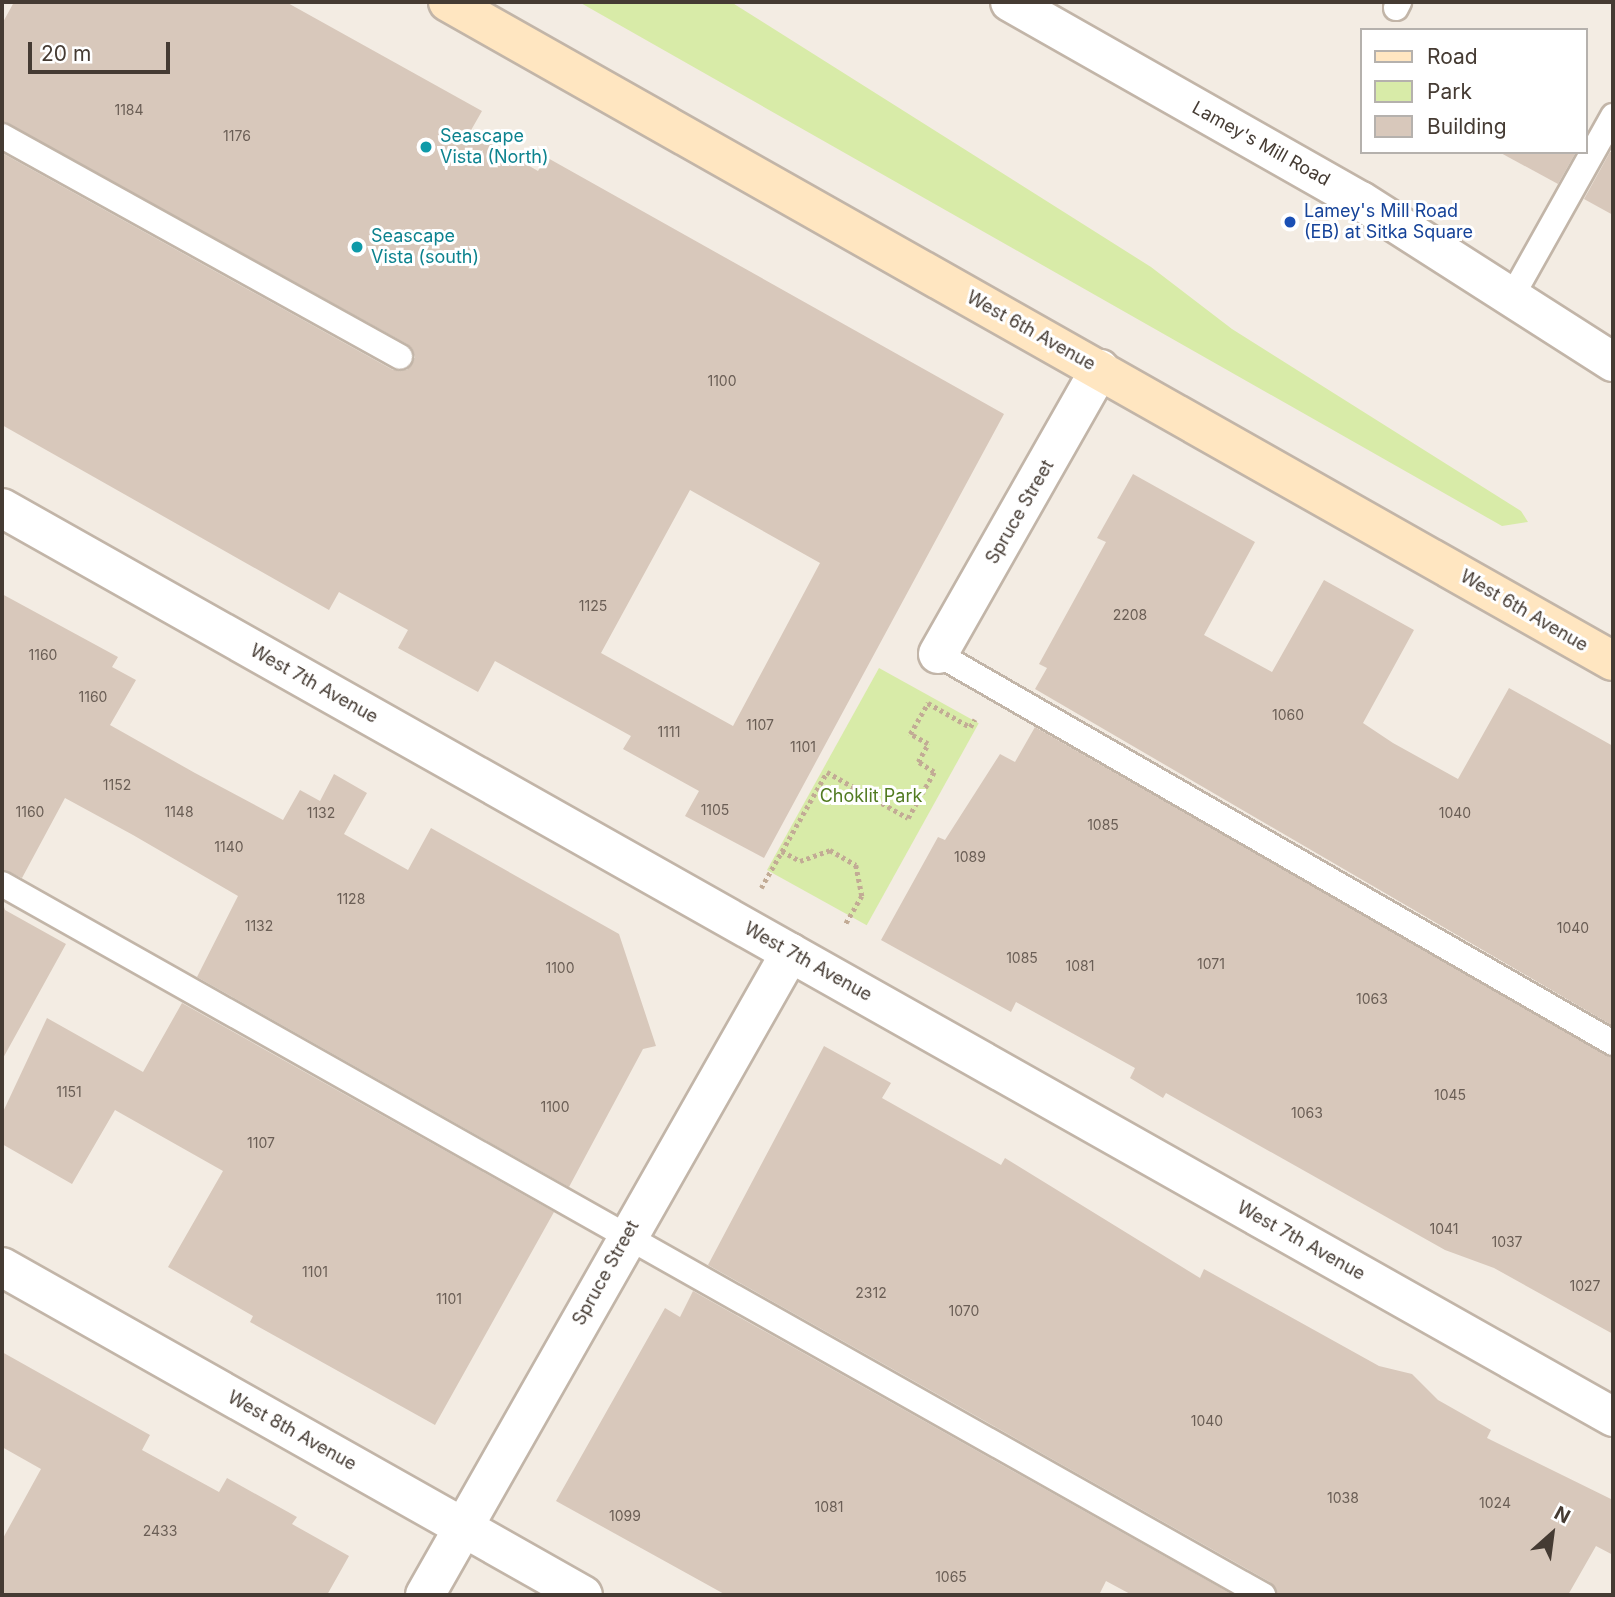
<!DOCTYPE html>
<html>
<head>
<meta charset="utf-8">
<style>
	body { margin:0 }
	#map { position:relative; width:1615px; height:1597px; overflow:hidden; background:#f3ece3; font-family:Inter,sans-serif }
	div>[style] { position:absolute }
	[style*='--x'] { left:calc(var(--x)*1px); top:calc(var(--y)*1px); width:calc(var(--w)*1px); rotate:calc(var(--a)*1deg) }
	.green>* { inset:0; background:#d8eba8; transform-origin:0 0 }
	.building>* { inset:0; background:#d8c8bb }
	.path>* { height:4.5px; margin-top:-2.25px; transform-origin:0; background:repeating-linear-gradient(90deg,#c2ab95 0 3.5px,transparent 0 7px) }
	.roads { filter:drop-shadow(2px 0 #c2b5a8) drop-shadow(-2px 0 #c2b5a8) drop-shadow(0 2px #c2b5a8) drop-shadow(0 -2px #c2b5a8) }
	.service>* { height:24px; margin:-12px; padding:0 12px; transform-origin:12px; border-radius:12px; background:#fff }
	.minor>* { height:38px; margin:-19px; padding:0 19px; transform-origin:19px; border-radius:19px; background:#fff }
	.secondary>* { height:38px; margin:-19px; padding:0 19px; transform-origin:19px; border-radius:19px; background:#ffe6c1 }
	.dots>* { width:19px; height:19px; translate:-50% -50%; box-sizing:border-box; border:4px solid #fff; border-radius:50% }
	span { translate:-50% -50%; white-space:nowrap; text-align:center; line-height:1.15; -webkit-text-stroke:6px #fff; paint-order:stroke }
	.number-label { font-size:14px; color:#6a5e55 }
	.number-label span { -webkit-text-stroke-width:0 }
	.culture-label { font-size:18px; color:#0d838f }
	.left { translate:0 -50%; text-align:left }
	.street-label { font-size:18px; color:#453b33 }
	.transit-label { font-size:18px; color:#164399 }
	.park-label { font-size:18px; color:#527b22 }
	.frame { position:absolute; inset:0; border:4px solid #453b33; pointer-events:none }
	.legend { position:absolute; left:1360px; top:28px; width:228px; height:126px; box-sizing:border-box; background:#fff; border:2px solid #b5b1ad; margin:0; padding:9px 12px; list-style:none; font-size:21px; color:#453b33 }
	.legend li { display:flex; align-items:center; gap:14px; height:35px }
	.legend b { width:35px; border:2px solid #b5b1ad }
	.north { position:absolute; left:1517px; top:1499px; width:70px; height:70px; -webkit-text-stroke:5px #fff; paint-order:stroke; rotate:28deg; font-size:19px; font-weight:700; line-height:28px; text-align:center; color:#453b33 }
	.north::after { content:''; display:block; margin:auto; width:24px; height:32px; background:#453b33; clip-path:polygon(50% 0,100% 100%,50% 72%,0 100%) }
	.scale { position:absolute; left:28px; top:42px; width:142px; height:32px; box-sizing:border-box; border:4px solid #453b33; border-top:0; padding-left:9px; font-size:21px; line-height:24px; white-space:nowrap; color:#453b33; -webkit-text-stroke:5px #fff; paint-order:stroke }
</style>
</head>
<body>
<div id="map">
	<div class="green">
		<i style="clip-path:polygon(579px 2px,731px 2px,1151px 267px,1232px 329px,1521px 511px,1528px 522px,1502px 526px)"></i>
		<i style="left:879px;top:668px;width:114px;height:231px;rotate:29deg"></i>
	</div>
	<div class="building">
		<i style="clip-path:polygon(evenodd,14px 2px,286px 2px,482px 111px,470px 132px,538px 171px,546px 157px,1004px 414px,764px 858px,685px 816px,699px 791px,623px 749px,631px 736px,495px 661px,478px 692px,398px 648px,408px 630px,339px 592px,329px 610px,2px 425px,2px 153px,393px 370px,407px 370px,415px 357px,407px 344px,2px 121px,2px 24px,14px 2px,690px 490px,820px 563px,733px 726px,601px 653px,690px 490px)"></i>
		<i style="clip-path:polygon(1499px 152px,1576px 152px,1558px 184px)"></i>
		<i style="clip-path:polygon(1610px 152px,1613px 152px,1613px 215px,1584px 199px)"></i>
		<i style="clip-path:polygon(1133px 474px,1255px 542px,1204px 635px,1272px 672px,1324px 580px,1414px 630px,1363px 723px,1393px 743px,1458px 779px,1509px 688px,1613px 746px,1613px 1026px,1035px 689px,1047px 668px,1039px 664px,1106px 542px,1097px 538px)"></i>
		<i style="clip-path:polygon(2px 594px,118px 657px,112px 667px,136px 680px,110px 725px,195px 773px,283px 820px,300px 790px,320px 801px,334px 774px,367px 793px,344px 834px,408px 870px,431px 828px,619px 934px,656px 1046px,643px 1049px,569px 1187px,197px 977px,238px 896px,133px 835px,65px 798px,22px 878px,2px 869px)"></i>
		<i style="clip-path:polygon(1035px 727px,1613px 1058px,1613px 1334px,1494px 1268px,1445px 1250px,1166px 1093px,1163px 1098px,1130px 1078px,1135px 1068px,1016px 1002px,1011px 1012px,881px 940px,938px 837px,945px 840px,1000px 754px,1015px 762px)"></i>
		<i style="clip-path:polygon(2px 901px,5px 910px,66px 944px,2px 1060px)"></i>
		<i style="clip-path:polygon(182px 1003px,554px 1212px,435px 1425px,250px 1322px,253px 1316px,168px 1267px,223px 1171px,115px 1110px,72px 1184px,2px 1144px,2px 1114px,47px 1018px,143px 1072px)"></i>
		<i style="clip-path:polygon(824px 1046px,891px 1083px,882px 1098px,1001px 1165px,1005px 1158px,1200px 1278px,1204px 1269px,1379px 1366px,1412px 1374px,1438px 1400px,1491px 1430px,1487px 1438px,1613px 1500px,1613px 1555px,1596px 1546px,1568px 1595px,1278px 1595px,1270px 1582px,708px 1265px)"></i>
		<i style="clip-path:polygon(693px 1291px,1233px 1595px,1132px 1595px,1106px 1581px,1099px 1595px,726px 1595px,556px 1501px,665px 1308px,680px 1317px)"></i>
		<i style="clip-path:polygon(2px 1352px,150px 1435px,142px 1450px,219px 1492px,227px 1478px,297px 1517px,292px 1524px,349px 1556px,327px 1595px,2px 1595px,2px 1540px,41px 1469px,2px 1447px)"></i>
	</div>
	<div class="path">
		<i style="--x:782;--y:851;--w:21;--a:29"></i>
		<i style="--x:800;--y:861;--w:32;--a:-20"></i>
		<i style="--x:830;--y:850;--w:30;--a:30"></i>
		<i style="--x:856;--y:865;--w:32;--a:79"></i>
		<i style="--x:862;--y:896;--w:32;--a:120"></i>
		<i style="--x:761;--y:888;--w:133;--a:-60.4"></i>
		<i style="--x:827;--y:772;--w:93;--a:29.6"></i>
		<i style="--x:908;--y:818;--w:53;--a:-60.5"></i>
		<i style="--x:934;--y:772;--w:19;--a:-148"></i>
		<i style="--x:918;--y:762;--w:21;--a:-61"></i>
		<i style="--x:928;--y:744;--w:21;--a:-151"></i>
		<i style="--x:910;--y:734;--w:36;--a:-60"></i>
		<i style="--x:928;--y:703;--w:48;--a:29.7"></i>
		<i style="--x:970;--y:727;--w:9;--a:-58"></i>
	</div>
	<div class="roads">
		<div class="service">
			<i style="--x:1396;--y:8;--w:7;--a:-63"></i>
			<i style="--x:2;--y:136;--w:455;--a:29"></i>
			<i style="--x:1511;--y:298;--w:209;--a:-60.7"></i>
			<i style="--x:938;--y:654;--w:779;--a:29.95"></i>
			<i style="--x:2;--y:884;--w:1448;--a:29.42"></i>
		</div>
		<div class="minor">
			<i style="--x:1010;--y:2;--w:403;--a:29.6"></i>
			<i style="--x:1361;--y:201;--w:299;--a:32.6"></i>
			<i style="--x:2;--y:508;--w:1850;--a:29.43"></i>
			<i style="--x:938;--y:654;--w:328;--a:-60.4"></i>
			<i style="--x:2;--y:1267;--w:667;--a:29.45"></i>
			<i style="--x:425;--y:1595;--w:739;--a:-60.38"></i>
		</div>
		<div class="secondary">
			<i style="--x:448;--y:2;--w:1338;--a:29.5"></i>
		</div>
	</div>
	<div class="dots">
		<i style="left:426px;top:147px;background:#0f9aa8"></i>
		<i style="left:1290px;top:222px;background:#1a4fb4"></i>
		<i style="left:357px;top:247px;background:#0f9aa8"></i>
	</div>
	<div class="number-label">
		<span style="left:129px;top:110px">1184</span>
		<span style="left:237px;top:136px">1176</span>
		<span style="left:722px;top:381px">1100</span>
		<span style="left:593px;top:606px">1125</span>
		<span style="left:1130px;top:615px">2208</span>
		<span style="left:43px;top:655px">1160</span>
		<span style="left:93px;top:697px">1160</span>
		<span style="left:1288px;top:715px">1060</span>
		<span style="left:760px;top:725px">1107</span>
		<span style="left:669px;top:732px">1111</span>
		<span style="left:803px;top:747px">1101</span>
		<span style="left:117px;top:785px">1152</span>
		<span style="left:715px;top:810px">1105</span>
		<span style="left:30px;top:812px">1160</span>
		<span style="left:179px;top:812px">1148</span>
		<span style="left:321px;top:813px">1132</span>
		<span style="left:1455px;top:813px">1040</span>
		<span style="left:1103px;top:825px">1085</span>
		<span style="left:229px;top:847px">1140</span>
		<span style="left:970px;top:857px">1089</span>
		<span style="left:351px;top:899px">1128</span>
		<span style="left:259px;top:926px">1132</span>
		<span style="left:1573px;top:928px">1040</span>
		<span style="left:1022px;top:958px">1085</span>
		<span style="left:1211px;top:964px">1071</span>
		<span style="left:1080px;top:966px">1081</span>
		<span style="left:560px;top:968px">1100</span>
		<span style="left:1372px;top:999px">1063</span>
		<span style="left:69px;top:1092px">1151</span>
		<span style="left:1450px;top:1095px">1045</span>
		<span style="left:555px;top:1107px">1100</span>
		<span style="left:1307px;top:1113px">1063</span>
		<span style="left:261px;top:1143px">1107</span>
		<span style="left:1444px;top:1229px">1041</span>
		<span style="left:1507px;top:1242px">1037</span>
		<span style="left:315px;top:1272px">1101</span>
		<span style="left:1585px;top:1286px">1027</span>
		<span style="left:871px;top:1293px">2312</span>
		<span style="left:449px;top:1299px">1101</span>
		<span style="left:964px;top:1311px">1070</span>
		<span style="left:1207px;top:1421px">1040</span>
		<span style="left:1343px;top:1498px">1038</span>
		<span style="left:1495px;top:1503px">1024</span>
		<span style="left:829px;top:1507px">1081</span>
		<span style="left:625px;top:1516px">1099</span>
		<span style="left:160px;top:1531px">2433</span>
		<span style="left:951px;top:1577px">1065</span>
	</div>
	<div class="culture-label">
		<span class="left" style="left:440px;top:147px">Seascape<br>Vista (North)</span>
		<span class="left" style="left:371px;top:247px">Seascape<br>Vista (south)</span>
	</div>
	<div class="street-label">
		<span style="left:1261px;top:144px;rotate:29deg">Lamey's Mill Road</span>
		<span style="left:1031px;top:331px;rotate:29deg">West 6th Avenue</span>
		<span style="left:1020px;top:512px;rotate:-60deg">Spruce Street</span>
		<span style="left:1524px;top:611px;rotate:30deg">West 6th Avenue</span>
		<span style="left:314px;top:684px;rotate:29deg">West 7th Avenue</span>
		<span style="left:808px;top:962px;rotate:29deg">West 7th Avenue</span>
		<span style="left:1301px;top:1241px;rotate:29deg">West 7th Avenue</span>
		<span style="left:606px;top:1273px;rotate:-61deg">Spruce Street</span>
		<span style="left:292px;top:1431px;rotate:29deg">West 8th Avenue</span>
	</div>
	<div class="transit-label">
		<span class="left" style="left:1304px;top:222px">Lamey's Mill Road<br>(EB) at Sitka Square</span>
	</div>
	<div class="park-label">
		<span style="left:871px;top:796px">Choklit Park</span>
	</div>
	<div class="frame"></div>
	<ul class="legend">
	<li><b style="height:9px;background:#ffe6c1"></b>Road</li>
	<li><b style="height:19px;background:#d8eba8"></b>Park</li>
	<li><b style="height:19px;background:#d8c8bb"></b>Building</li>
	</ul>
	<div class="north">N</div>
	<div class="scale">20 m</div>
</div>
</body>
</html>
